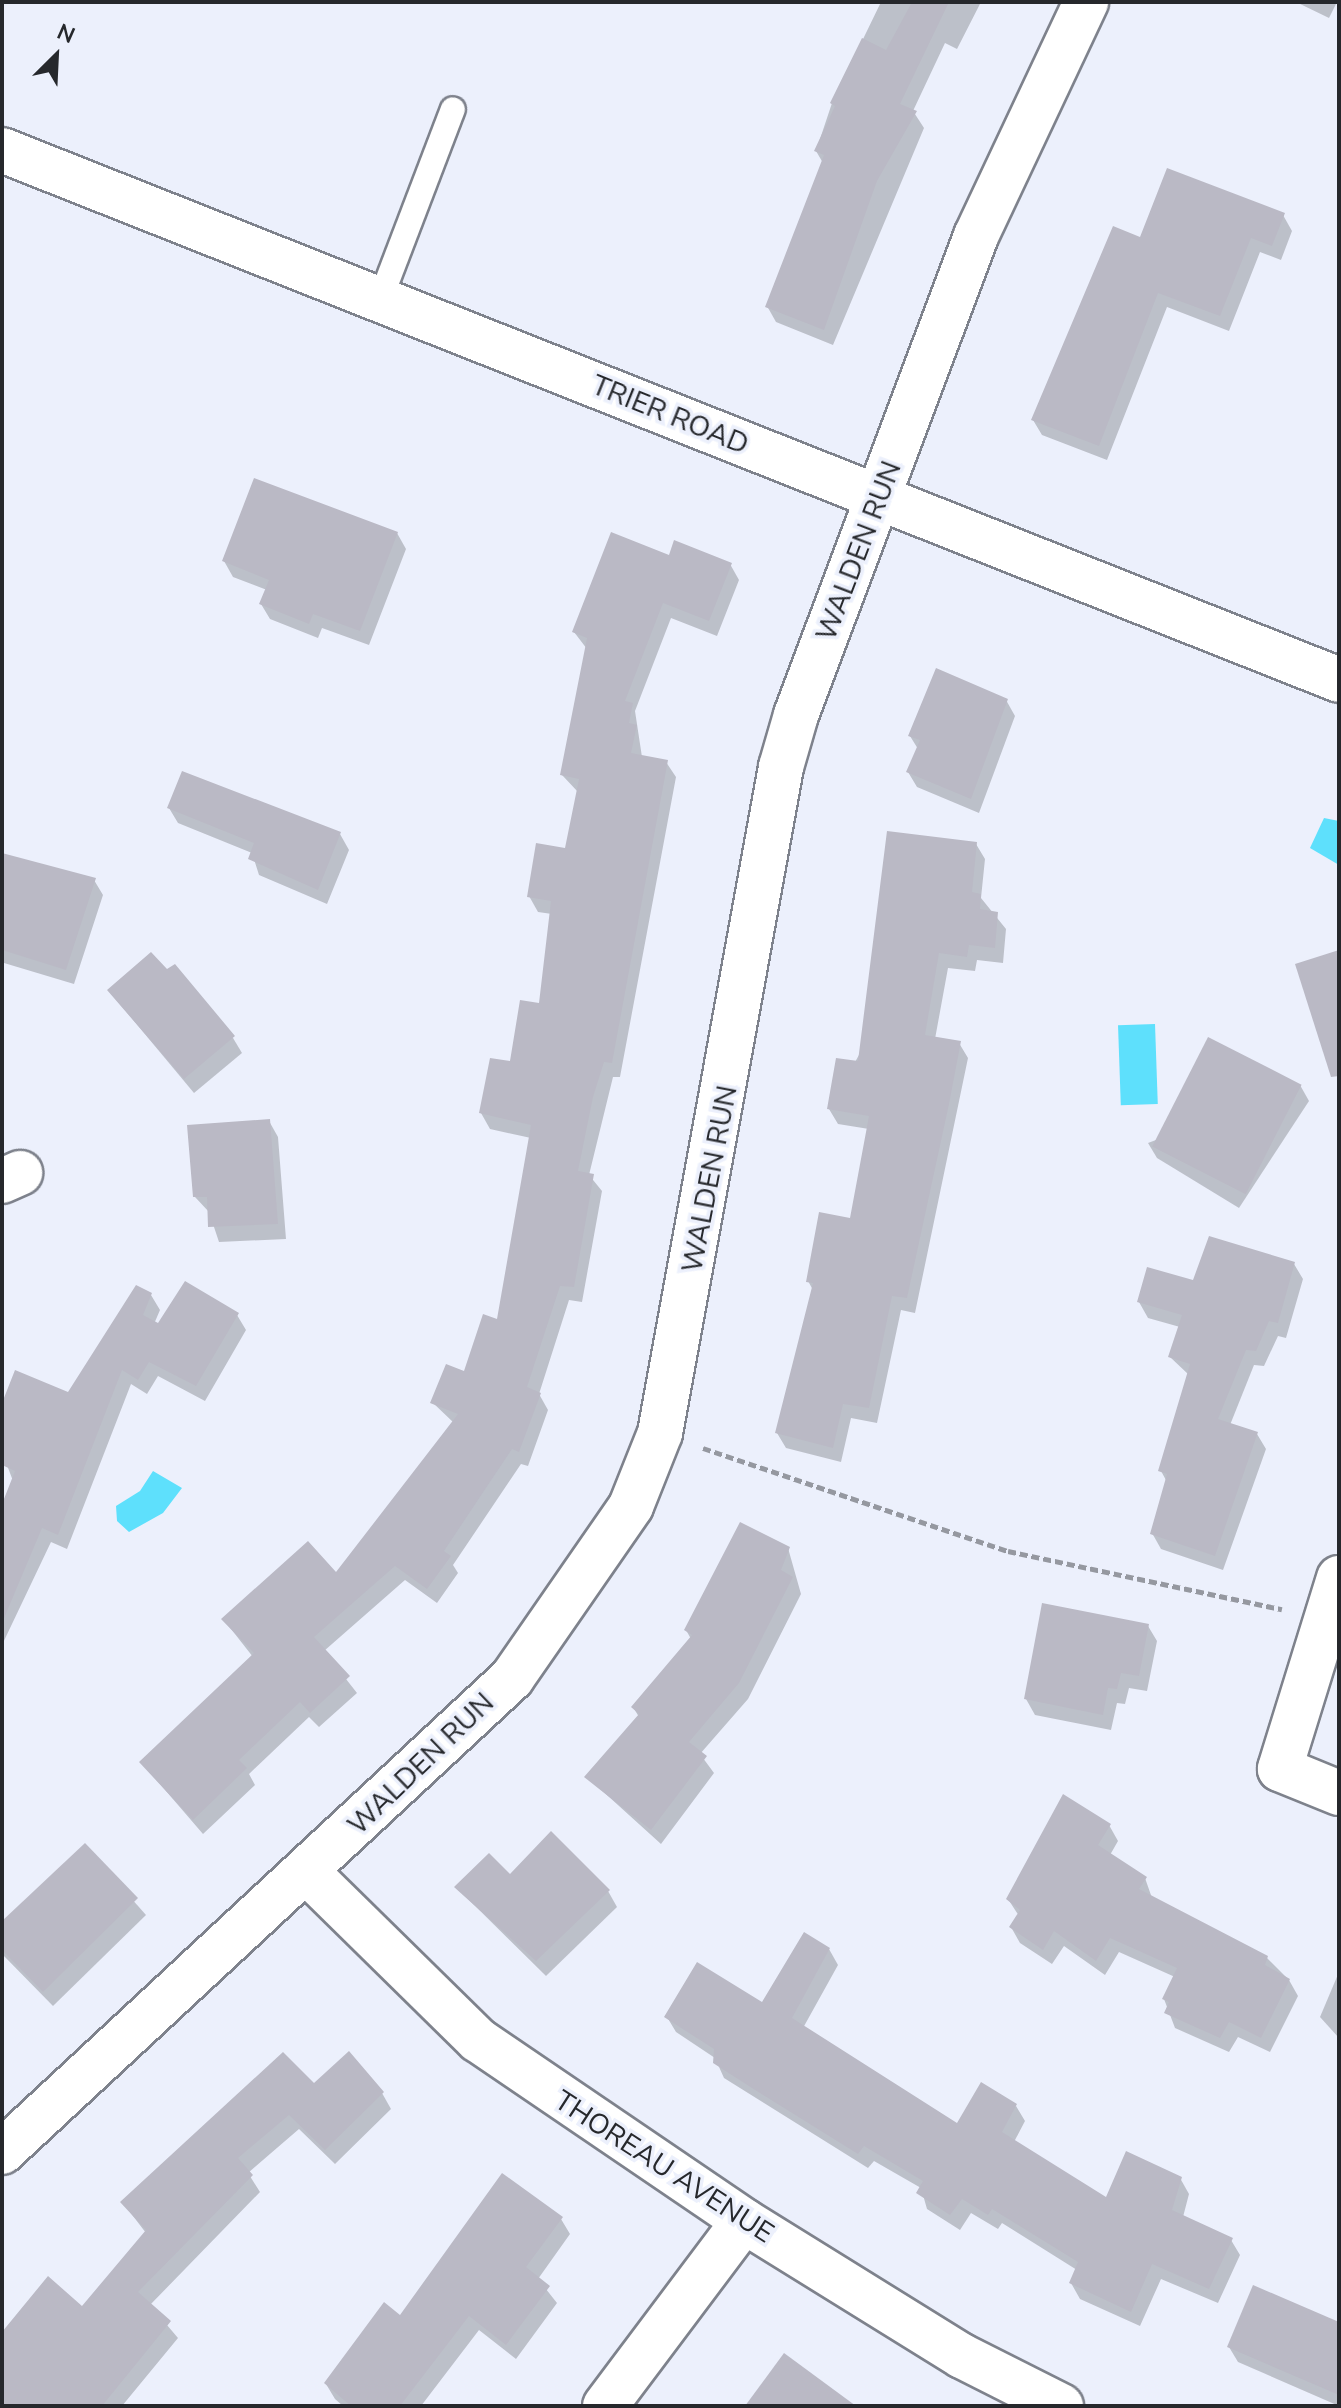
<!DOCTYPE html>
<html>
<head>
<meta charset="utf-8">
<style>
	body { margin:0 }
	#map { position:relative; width:1341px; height:2408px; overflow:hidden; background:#ecf0fc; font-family:"Nunito Sans",sans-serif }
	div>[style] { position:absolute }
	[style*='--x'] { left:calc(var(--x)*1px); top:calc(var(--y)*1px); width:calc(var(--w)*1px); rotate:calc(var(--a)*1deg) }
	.water>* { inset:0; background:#5ee0fc; transform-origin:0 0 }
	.shadow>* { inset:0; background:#0003 }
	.building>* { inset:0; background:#bab9c5; transform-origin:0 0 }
	.path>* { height:5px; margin-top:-2.5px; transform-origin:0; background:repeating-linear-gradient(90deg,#9598a0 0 8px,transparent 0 12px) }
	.roads { filter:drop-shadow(2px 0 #7e828c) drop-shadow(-2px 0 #7e828c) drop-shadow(0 2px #7e828c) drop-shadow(0 -2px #7e828c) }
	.lane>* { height:24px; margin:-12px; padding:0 12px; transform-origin:12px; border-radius:12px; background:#fff }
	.street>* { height:44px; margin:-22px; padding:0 22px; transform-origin:22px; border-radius:22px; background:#fff }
	.secondary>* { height:44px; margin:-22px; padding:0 22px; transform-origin:22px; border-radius:22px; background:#fff }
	span { translate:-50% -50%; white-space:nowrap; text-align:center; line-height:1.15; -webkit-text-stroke:7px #ecf0fc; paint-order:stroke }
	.street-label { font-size:28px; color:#26282c }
	.frame { position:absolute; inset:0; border:4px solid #26282c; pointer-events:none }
	.north { position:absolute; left:16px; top:16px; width:80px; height:80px; -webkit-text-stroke:6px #ecf0fc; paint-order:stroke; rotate:24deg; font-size:22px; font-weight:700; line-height:32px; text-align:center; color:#26282c }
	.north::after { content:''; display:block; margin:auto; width:28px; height:36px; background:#26282c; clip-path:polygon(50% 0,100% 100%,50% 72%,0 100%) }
</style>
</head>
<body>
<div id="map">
	<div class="water">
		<i style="clip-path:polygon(1324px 818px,1339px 821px,1339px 865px,1310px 848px)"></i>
		<i style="left:1155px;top:1024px;width:80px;height:37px;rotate:88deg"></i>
		<i style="clip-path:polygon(153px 1471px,182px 1488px,163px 1513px,129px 1532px,117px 1521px,116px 1506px,140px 1491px)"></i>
	</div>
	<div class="shadow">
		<i style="clip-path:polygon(881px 2px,981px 2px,957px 49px,945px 43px,913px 111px,924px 128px,833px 345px,776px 322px,767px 306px,823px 163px,816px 151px,832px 103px)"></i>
		<i style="clip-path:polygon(1296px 2px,1337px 2px,1329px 18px)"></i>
		<i style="clip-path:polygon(1283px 215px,1292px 231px,1281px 260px,1260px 252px,1229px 331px,1167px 307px,1107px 460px,1042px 435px,1033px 420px,1141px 239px)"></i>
		<i style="clip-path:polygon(397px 533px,406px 549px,369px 645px,322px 628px,318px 638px,270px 619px,261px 604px,267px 590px,233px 577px,224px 561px)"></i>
		<i style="clip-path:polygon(670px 557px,730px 564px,739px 580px,717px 636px,671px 618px,635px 711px,642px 757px,666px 762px,676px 777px,620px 1077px,613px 1077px,589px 1175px,602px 1191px,582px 1302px,569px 1300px,539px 1394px,548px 1410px,528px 1466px,521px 1464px,453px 1565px,458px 1573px,437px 1603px,405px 1580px,324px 1651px,357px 1693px,319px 1727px,309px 1717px,249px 1774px,255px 1785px,203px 1834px,141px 1762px,253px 1657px,224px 1620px,337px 1575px,454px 1423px,432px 1402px,465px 1373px,498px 1322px,531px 1138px,490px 1129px,481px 1113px,541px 1006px,552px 914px,538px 912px,529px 896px,566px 851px,578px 792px,562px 775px,587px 649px,574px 632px)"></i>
		<i style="clip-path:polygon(1006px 700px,1015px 716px,979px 813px,917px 787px,908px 772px,918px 749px,910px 736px)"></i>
		<i style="clip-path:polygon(169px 808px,340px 834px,349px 850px,327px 904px,259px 875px,252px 853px,178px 823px)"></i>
		<i style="clip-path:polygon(976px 844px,985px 859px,981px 898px,1006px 929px,1003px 963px,977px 960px,975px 971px,948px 968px,935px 1039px,959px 1043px,968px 1058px,915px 1313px,901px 1310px,877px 1423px,851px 1418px,841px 1462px,786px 1448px,777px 1433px,813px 1290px,808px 1281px,852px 1220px,869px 1129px,838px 1124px,829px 1109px)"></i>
		<i style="clip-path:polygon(2px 855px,94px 880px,103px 895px,74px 984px,4px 963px,2px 970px)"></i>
		<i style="clip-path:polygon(109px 991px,233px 1038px,242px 1053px,194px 1093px)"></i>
		<i style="clip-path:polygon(1300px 1085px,1309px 1101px,1239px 1208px,1157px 1158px,1148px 1143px)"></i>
		<i style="clip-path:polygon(269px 1121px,278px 1137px,286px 1239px,219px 1242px,209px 1212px,195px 1197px)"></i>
		<i style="clip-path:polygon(1294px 1264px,1303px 1279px,1286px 1338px,1278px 1336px,1264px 1366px,1254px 1365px,1230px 1425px,1257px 1434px,1266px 1449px,1223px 1570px,1161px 1549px,1152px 1533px,1167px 1482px,1161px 1471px,1189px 1375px,1170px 1357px,1180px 1327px,1148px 1318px,1139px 1302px)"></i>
		<i style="clip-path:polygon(151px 1295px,160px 1310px,154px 1324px,237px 1315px,246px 1330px,205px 1401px,158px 1376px,147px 1394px,131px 1384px,67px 1549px,51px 1542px,2px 1645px,2px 1510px,13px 1481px,2px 1452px,2px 1408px,69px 1395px)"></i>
		<i style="clip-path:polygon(788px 1548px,801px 1594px,748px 1699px,700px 1754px,714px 1773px,661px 1844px,587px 1777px,639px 1717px,633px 1707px,691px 1639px,686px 1630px)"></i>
		<i style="clip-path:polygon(1148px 1626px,1157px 1641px,1147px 1691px,1129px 1688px,1125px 1704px,1117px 1703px,1111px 1730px,1035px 1715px,1026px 1699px)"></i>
		<i style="clip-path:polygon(1109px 1825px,1118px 1841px,1110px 1855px,1145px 1878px,1152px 1898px,1267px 1958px,1289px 1980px,1298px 1996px,1270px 2052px,1238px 2037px,1229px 2052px,1175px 2028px,1164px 1999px,1175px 1977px,1119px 1952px,1105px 1975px,1064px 1946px,1052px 1964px,1020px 1943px,1011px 1927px,1019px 1916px,1008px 1899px)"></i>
		<i style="clip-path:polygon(85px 1846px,146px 1915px,53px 2006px,2px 1954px,2px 1923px)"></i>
		<i style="clip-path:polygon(510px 1877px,608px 1891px,617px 1907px,546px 1976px,457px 1888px)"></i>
		<i style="clip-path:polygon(829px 1949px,838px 1965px,803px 2028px,958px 2125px,1016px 2106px,1025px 2121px,1014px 2142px,1107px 2199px,1180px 2178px,1189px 2194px,1183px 2217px,1231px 2240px,1240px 2255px,1218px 2303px,1161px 2279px,1140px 2326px,1080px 2299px,1071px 2283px,1077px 2270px,1002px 2223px,998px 2229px,971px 2213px,960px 2230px,927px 2209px,921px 2188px,874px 2161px,868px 2168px,724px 2078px,715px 2058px,676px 2032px,667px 2017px,762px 2005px)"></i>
		<i style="clip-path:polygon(1339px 1972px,1339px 2038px,1320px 2017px)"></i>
		<i style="clip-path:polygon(314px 2086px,382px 2093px,391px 2109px,335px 2164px,299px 2129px,248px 2173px,260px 2192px,150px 2305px,178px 2338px,122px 2406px,2px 2406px,2px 2333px,82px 2309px,146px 2233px,123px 2203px)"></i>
		<i style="clip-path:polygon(561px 2219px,570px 2234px,538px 2279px,557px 2303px,516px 2359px,479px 2330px,421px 2406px,343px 2406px,335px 2399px,326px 2384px,400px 2318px)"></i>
		<i style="clip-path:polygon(1339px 2325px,1339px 2406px,1238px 2362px,1229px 2347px)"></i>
	</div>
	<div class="building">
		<i style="clip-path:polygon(912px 2px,949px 2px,900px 104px,917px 111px,877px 181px,824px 330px,765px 307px,824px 155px,814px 151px,835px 106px,830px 103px,862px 38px,886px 50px)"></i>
		<i style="clip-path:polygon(1167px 168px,1285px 213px,1272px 246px,1251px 238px,1220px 316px,1158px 293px,1099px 446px,1031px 420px,1113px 226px,1140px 237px)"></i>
		<i style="clip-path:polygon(254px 478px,398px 532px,360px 631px,313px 614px,309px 624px,259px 604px,269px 580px,222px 561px)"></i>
		<i style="clip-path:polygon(611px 532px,669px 555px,674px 540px,732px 563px,709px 621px,663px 603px,625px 701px,633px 703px,629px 723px,637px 725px,631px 753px,668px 760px,612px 1063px,604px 1062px,593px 1097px,578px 1171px,594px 1174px,574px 1287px,560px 1286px,527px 1387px,541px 1393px,519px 1452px,512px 1449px,444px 1551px,451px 1556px,427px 1589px,395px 1566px,314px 1637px,350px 1676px,310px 1713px,300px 1702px,239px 1760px,247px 1768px,193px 1820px,139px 1762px,254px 1653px,221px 1619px,308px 1541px,336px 1572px,458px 1414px,430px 1403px,446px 1364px,464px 1371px,483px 1314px,497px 1319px,531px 1125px,479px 1113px,490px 1058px,510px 1061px,520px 1000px,539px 1003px,551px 901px,527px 897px,536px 843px,565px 848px,579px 779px,560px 775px,587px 638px,572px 632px)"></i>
		<i style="clip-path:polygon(936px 668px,1008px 699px,971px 799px,906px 772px,920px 740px,908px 736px)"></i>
		<i style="clip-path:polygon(182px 771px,341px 832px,318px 890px,248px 859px,254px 843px,167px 808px)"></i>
		<i style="clip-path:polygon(887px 831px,977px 842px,972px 892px,981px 894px,980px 909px,998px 912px,995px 948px,969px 945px,967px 957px,939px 953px,925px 1035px,961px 1041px,949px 1104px,907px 1298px,892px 1296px,869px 1408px,843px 1404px,833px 1448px,775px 1433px,813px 1283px,806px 1282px,819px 1212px,850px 1218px,869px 1116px,827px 1109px,836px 1058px,858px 1061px)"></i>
		<i style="clip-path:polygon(2px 853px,96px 878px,66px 970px,2px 950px)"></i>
		<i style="clip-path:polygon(1339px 950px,1339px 1076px,1331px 1077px,1295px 964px)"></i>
		<i style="clip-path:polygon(151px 952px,167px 969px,175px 964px,235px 1036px,184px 1079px,107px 990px)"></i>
		<i style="left:1208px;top:1037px;width:105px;height:123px;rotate:27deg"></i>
		<i style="clip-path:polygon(270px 1119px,278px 1224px,208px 1227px,207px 1197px,193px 1197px,187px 1125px)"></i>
		<i style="clip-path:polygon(1209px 1236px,1295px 1262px,1278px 1323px,1269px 1321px,1256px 1351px,1246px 1350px,1218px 1419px,1258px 1432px,1215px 1556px,1150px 1534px,1167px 1474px,1158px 1471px,1190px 1364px,1168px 1357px,1182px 1315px,1137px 1302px,1147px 1267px,1193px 1280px)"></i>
		<i style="clip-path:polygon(185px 1281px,239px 1313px,196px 1386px,149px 1362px,138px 1380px,122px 1370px,58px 1535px,42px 1528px,2px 1623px,2px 1504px,15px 1471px,2px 1465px,2px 1403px,15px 1370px,68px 1392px,136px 1285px,152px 1293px,143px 1315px,158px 1323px)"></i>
		<i style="clip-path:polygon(740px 1522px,790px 1547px,781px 1570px,793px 1577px,739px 1683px,689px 1742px,707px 1756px,651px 1830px,584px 1777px,639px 1714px,631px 1707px,692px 1635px,684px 1630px)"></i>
		<i style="clip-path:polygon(1042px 1603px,1149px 1624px,1139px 1676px,1121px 1673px,1117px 1689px,1108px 1688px,1103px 1715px,1024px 1699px)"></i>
		<i style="clip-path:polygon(1063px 1794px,1111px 1824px,1098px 1845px,1147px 1877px,1139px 1889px,1268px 1956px,1265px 1965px,1290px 1979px,1261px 2038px,1229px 2022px,1220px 2038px,1164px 2013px,1169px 2002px,1162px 1999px,1177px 1968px,1110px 1938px,1096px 1961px,1054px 1931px,1043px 1950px,1009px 1927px,1020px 1910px,1006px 1899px)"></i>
		<i style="clip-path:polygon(551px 1831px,610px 1890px,536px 1961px,454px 1887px,489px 1853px,510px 1874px)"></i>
		<i style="clip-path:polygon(85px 1843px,138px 1898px,43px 1992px,2px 1950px,2px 1921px)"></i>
		<i style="clip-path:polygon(804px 1932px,830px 1948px,792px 2018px,957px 2123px,981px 2082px,1017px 2104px,1002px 2132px,1106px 2197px,1126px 2151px,1182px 2177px,1172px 2210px,1233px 2238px,1209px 2289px,1152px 2264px,1131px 2312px,1069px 2283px,1078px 2262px,992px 2209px,988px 2215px,962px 2199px,950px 2215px,916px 2193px,923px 2181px,864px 2146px,858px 2154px,752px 2088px,713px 2063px,714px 2049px,664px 2017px,697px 1962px,762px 2002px)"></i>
		<i style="clip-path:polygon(349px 2051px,384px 2092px,325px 2150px,289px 2115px,238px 2158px,253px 2175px,138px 2292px,171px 2321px,102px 2406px,2px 2406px,2px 2332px,48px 2276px,82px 2306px,146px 2230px,120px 2202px,283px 2052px,314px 2083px)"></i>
		<i style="clip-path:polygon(502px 2173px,563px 2217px,526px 2267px,550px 2286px,506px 2345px,469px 2316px,400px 2406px,351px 2406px,324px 2383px,384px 2302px,400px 2315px)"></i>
		<i style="clip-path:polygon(1253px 2285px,1339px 2322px,1339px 2395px,1227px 2347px)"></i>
		<i style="clip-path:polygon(784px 2353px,856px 2406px,745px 2406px)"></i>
	</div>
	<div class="path">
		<i style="--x:703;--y:1448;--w:322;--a:18.7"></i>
		<i style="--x:1008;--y:1551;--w:280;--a:12"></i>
	</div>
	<div class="roads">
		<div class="lane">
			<i style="--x:380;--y:300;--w:204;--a:-69.1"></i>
		</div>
		<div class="street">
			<i style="--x:2;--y:1181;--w:20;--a:-24"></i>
			<i style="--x:1339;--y:1578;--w:200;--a:107.2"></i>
			<i style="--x:1280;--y:1769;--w:64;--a:22.1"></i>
			<i style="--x:308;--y:1873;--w:238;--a:44.5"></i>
			<i style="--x:478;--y:2040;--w:322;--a:34.2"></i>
			<i style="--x:744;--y:2221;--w:256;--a:31.8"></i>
			<i style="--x:962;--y:2356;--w:111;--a:26.8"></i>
			<i style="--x:2;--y:2152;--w:696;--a:-42.9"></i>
			<i style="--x:512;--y:1678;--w:209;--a:-55.3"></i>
			<i style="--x:631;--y:1506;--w:79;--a:-68.3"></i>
			<i style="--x:660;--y:1433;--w:677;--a:-79.7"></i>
			<i style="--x:781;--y:767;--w:54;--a:-73.9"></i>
			<i style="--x:796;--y:715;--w:512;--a:-69.4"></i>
			<i style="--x:976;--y:236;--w:259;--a:-64.8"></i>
			<i style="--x:605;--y:2406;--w:231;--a:-53.1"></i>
		</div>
		<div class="secondary">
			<i style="--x:2;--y:150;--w:1438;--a:21.62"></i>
		</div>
	</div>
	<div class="street-label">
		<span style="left:670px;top:415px;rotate:22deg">TRIER ROAD</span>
		<span style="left:859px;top:551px;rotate:-69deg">WALDEN RUN</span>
		<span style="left:710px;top:1179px;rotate:-79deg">WALDEN RUN</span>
		<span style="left:421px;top:1764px;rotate:-44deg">WALDEN RUN</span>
		<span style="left:664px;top:2167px;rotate:33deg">THOREAU AVENUE</span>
	</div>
	<div class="frame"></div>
	<div class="north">N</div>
</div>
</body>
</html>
